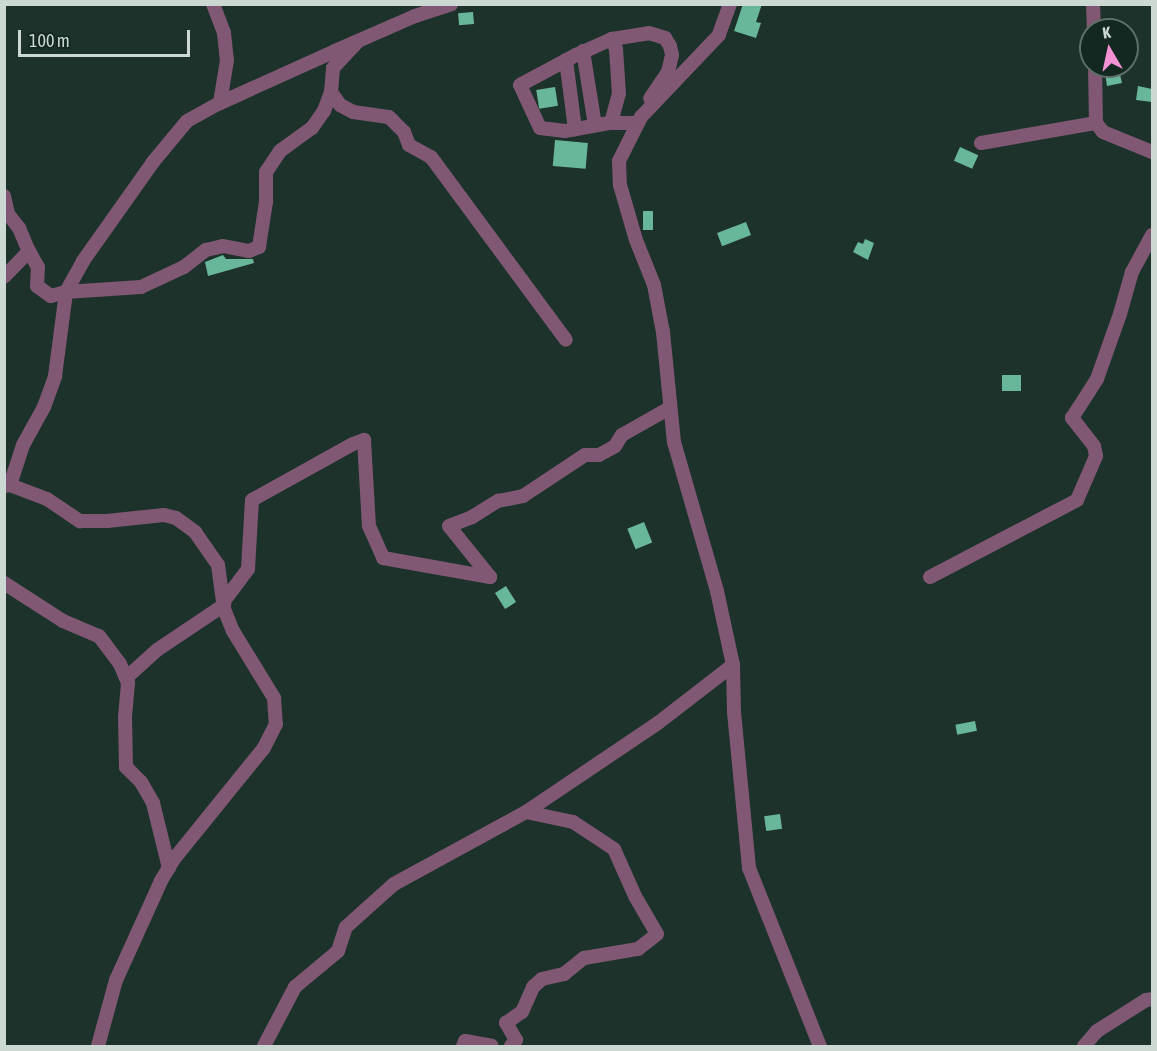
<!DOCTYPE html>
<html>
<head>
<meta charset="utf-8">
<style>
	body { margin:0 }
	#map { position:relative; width:1157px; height:1051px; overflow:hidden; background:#1d322a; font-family:"Asap Condensed",sans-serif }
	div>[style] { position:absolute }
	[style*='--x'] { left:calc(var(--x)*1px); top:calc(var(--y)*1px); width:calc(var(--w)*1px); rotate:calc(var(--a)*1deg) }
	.building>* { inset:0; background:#69b79b; transform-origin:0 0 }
	.minor>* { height:14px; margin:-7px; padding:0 7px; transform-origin:7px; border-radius:7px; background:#815874 }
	span { translate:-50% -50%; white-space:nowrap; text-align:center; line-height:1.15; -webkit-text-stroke:6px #132821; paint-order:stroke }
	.frame { position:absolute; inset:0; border:6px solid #ccd9d3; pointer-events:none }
	.north { position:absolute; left:1079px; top:18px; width:60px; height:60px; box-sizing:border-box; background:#132821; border:2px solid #5d6f68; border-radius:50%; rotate:351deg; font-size:16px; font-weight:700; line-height:24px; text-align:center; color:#ccd9d3 }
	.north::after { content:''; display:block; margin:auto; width:21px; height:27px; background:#f391d5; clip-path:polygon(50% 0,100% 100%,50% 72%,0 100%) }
	.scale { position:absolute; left:18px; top:30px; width:172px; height:27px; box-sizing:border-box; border:3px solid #ccd9d3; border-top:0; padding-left:8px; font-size:18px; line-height:21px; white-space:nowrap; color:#ccd9d3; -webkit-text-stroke:4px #132821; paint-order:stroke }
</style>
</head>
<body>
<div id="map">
	<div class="building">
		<i style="clip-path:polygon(743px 4px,762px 4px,756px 22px,761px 23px,756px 38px,734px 31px)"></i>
		<i style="left:473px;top:12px;width:12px;height:15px;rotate:85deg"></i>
		<i style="clip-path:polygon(1104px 66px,1118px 66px,1122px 83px,1107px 86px)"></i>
		<i style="clip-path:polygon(1138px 86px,1152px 89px,1152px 102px,1136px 100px)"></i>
		<i style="left:555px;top:87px;width:19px;height:19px;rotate:81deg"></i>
		<i style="left:555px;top:140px;width:33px;height:26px;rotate:5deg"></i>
		<i style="left:960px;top:147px;width:20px;height:15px;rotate:24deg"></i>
		<i style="left:643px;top:211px;width:10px;height:19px"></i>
		<i style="left:746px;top:222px;width:14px;height:31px;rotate:69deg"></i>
		<i style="clip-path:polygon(865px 239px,874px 243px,868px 260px,853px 252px,858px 242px,863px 244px)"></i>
		<i style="clip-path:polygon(223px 255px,226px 259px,253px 259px,254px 263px,208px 276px,205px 262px)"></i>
		<i style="left:1002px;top:375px;width:19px;height:16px"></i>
		<i style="left:644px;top:522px;width:22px;height:18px;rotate:68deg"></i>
		<i style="left:506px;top:586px;width:19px;height:13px;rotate:58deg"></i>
		<i style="left:975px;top:721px;width:10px;height:20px;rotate:79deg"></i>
		<i style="left:780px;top:814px;width:15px;height:16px;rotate:82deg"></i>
	</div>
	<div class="minor">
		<i style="--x:213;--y:4;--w:31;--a:69"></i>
		<i style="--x:224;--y:33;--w:27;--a:84"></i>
		<i style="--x:227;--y:60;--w:44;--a:99.2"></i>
		<i style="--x:730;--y:4;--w:33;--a:110"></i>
		<i style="--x:719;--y:35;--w:113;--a:133.6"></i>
		<i style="--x:641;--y:117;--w:49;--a:116.6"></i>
		<i style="--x:619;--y:161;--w:24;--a:88"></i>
		<i style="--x:620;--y:185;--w:57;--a:73.8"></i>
		<i style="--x:636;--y:240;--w:48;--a:68.2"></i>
		<i style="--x:654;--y:285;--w:48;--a:79.2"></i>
		<i style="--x:663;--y:332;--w:111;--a:84.3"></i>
		<i style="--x:674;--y:442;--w:155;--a:73.9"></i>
		<i style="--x:717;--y:591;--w:76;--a:77.8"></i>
		<i style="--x:733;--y:665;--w:47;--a:88.8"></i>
		<i style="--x:734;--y:712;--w:157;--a:84.5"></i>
		<i style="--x:749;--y:868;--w:192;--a:68.3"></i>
		<i style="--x:1093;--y:4;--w:26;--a:88"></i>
		<i style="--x:583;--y:51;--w:75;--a:80.8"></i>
		<i style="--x:566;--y:60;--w:70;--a:82.6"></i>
		<i style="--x:1095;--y:66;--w:57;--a:89"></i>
		<i style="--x:1096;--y:123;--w:11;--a:52"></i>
		<i style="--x:1103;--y:132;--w:53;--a:22.2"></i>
		<i style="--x:331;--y:92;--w:16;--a:55"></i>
		<i style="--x:340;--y:105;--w:15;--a:28"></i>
		<i style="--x:353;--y:112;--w:36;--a:8"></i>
		<i style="--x:389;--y:117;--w:21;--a:45"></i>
		<i style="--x:404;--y:132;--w:14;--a:69"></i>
		<i style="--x:409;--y:145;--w:25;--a:29"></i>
		<i style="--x:431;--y:157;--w:227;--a:53.6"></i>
		<i style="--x:611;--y:123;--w:30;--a:-75"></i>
		<i style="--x:619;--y:94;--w:45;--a:-93.8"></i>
		<i style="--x:616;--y:49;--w:11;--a:-112"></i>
		<i style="--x:638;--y:123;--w:29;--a:180"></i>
		<i style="--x:609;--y:123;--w:45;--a:169.7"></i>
		<i style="--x:565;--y:131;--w:25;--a:-173"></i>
		<i style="--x:540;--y:128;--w:47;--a:-114.9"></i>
		<i style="--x:520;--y:85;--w:64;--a:-28.2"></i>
		<i style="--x:576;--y:55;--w:39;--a:-24"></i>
		<i style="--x:612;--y:39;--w:37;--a:-9"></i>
		<i style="--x:649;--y:33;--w:17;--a:17"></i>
		<i style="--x:665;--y:38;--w:9;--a:58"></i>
		<i style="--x:670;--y:46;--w:9;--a:77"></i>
		<i style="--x:672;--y:55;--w:17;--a:103"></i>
		<i style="--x:668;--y:72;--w:32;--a:124"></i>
		<i style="--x:981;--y:143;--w:117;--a:-9.9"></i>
		<i style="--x:4;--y:196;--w:18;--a:77"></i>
		<i style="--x:8;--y:214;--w:18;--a:52"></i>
		<i style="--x:19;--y:228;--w:25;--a:67"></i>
		<i style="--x:4;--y:277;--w:36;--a:-46"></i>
		<i style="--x:29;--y:251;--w:18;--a:61"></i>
		<i style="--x:38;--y:267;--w:19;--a:93"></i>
		<i style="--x:37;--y:286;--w:17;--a:36"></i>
		<i style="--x:51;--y:296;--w:16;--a:-15"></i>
		<i style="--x:66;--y:292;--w:35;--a:-61"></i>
		<i style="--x:83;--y:261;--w:121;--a:-54.7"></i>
		<i style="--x:153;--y:162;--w:53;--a:-50.3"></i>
		<i style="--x:187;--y:121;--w:38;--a:-29"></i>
		<i style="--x:220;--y:103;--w:126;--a:-24.3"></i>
		<i style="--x:335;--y:51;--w:87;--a:-23.6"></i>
		<i style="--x:415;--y:16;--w:38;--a:-18"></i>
		<i style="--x:10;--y:485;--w:40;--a:21"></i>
		<i style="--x:47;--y:499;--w:40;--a:34"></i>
		<i style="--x:80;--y:521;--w:27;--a:0"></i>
		<i style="--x:107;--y:521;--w:57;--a:-6"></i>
		<i style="--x:164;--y:515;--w:12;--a:14"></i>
		<i style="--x:176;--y:518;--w:24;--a:36"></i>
		<i style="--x:195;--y:532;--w:40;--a:55.1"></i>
		<i style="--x:218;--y:565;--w:44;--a:82.2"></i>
		<i style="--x:224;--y:609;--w:24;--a:68"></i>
		<i style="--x:233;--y:631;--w:79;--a:58.5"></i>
		<i style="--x:274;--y:698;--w:26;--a:86"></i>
		<i style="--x:276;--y:724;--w:28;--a:117"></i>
		<i style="--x:263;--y:749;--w:141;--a:129"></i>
		<i style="--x:174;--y:859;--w:26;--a:121"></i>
		<i style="--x:161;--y:881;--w:109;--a:114.4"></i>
		<i style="--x:116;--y:980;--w:68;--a:105.3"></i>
		<i style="--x:4;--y:486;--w:6;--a:-9"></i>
		<i style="--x:10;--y:485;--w:42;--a:-72"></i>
		<i style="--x:23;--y:445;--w:43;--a:-61.1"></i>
		<i style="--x:44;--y:407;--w:33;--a:-70"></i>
		<i style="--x:55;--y:376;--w:85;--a:-82.5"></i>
		<i style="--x:66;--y:292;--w:75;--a:-3.8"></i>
		<i style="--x:141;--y:287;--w:47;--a:-24.9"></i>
		<i style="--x:184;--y:267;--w:28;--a:-38"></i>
		<i style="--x:206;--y:250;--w:17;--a:-13"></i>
		<i style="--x:223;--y:246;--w:26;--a:11"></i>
		<i style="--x:249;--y:251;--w:11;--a:-22"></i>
		<i style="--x:259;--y:247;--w:46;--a:-81.2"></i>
		<i style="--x:266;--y:202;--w:30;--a:-90"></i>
		<i style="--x:266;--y:172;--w:25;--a:-56"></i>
		<i style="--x:280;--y:151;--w:39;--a:-36"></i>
		<i style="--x:312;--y:128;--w:21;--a:-55"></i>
		<i style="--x:324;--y:111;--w:20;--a:-70"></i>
		<i style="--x:331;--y:92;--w:24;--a:-85"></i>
		<i style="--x:333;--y:68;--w:34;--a:-47"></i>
		<i style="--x:930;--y:577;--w:166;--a:-27.6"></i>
		<i style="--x:1077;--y:500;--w:48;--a:-66.6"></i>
		<i style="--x:1096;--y:456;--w:10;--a:-101"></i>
		<i style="--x:1094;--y:446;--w:36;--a:-128"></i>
		<i style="--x:1072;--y:418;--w:46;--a:-57.3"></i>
		<i style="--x:1097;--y:379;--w:69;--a:-70.5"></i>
		<i style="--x:1120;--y:314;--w:44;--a:-74.1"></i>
		<i style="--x:1132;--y:272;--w:42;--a:-61.6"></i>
		<i style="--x:4;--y:583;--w:70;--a:32.8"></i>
		<i style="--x:63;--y:621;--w:39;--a:23"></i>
		<i style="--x:99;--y:636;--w:35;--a:53"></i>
		<i style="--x:120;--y:664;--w:21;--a:67"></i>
		<i style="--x:128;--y:683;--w:34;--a:95"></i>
		<i style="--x:125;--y:717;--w:50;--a:88.9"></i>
		<i style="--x:126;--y:767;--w:21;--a:45"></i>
		<i style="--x:141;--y:782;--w:24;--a:60"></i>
		<i style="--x:153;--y:803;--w:67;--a:76.2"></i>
		<i style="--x:224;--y:601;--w:40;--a:-53"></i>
		<i style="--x:248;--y:569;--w:69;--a:-86.7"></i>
		<i style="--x:252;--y:500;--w:115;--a:-29"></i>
		<i style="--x:353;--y:444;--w:12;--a:-20"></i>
		<i style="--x:364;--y:440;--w:86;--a:86.7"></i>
		<i style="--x:369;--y:526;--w:35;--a:66"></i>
		<i style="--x:383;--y:558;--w:109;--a:10.1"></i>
		<i style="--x:490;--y:577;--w:65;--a:-128.8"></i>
		<i style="--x:449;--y:526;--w:25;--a:-21"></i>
		<i style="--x:472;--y:517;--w:31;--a:-32"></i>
		<i style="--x:498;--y:501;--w:25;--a:-11"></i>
		<i style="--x:523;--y:496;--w:74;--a:-33.5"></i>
		<i style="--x:585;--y:455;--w:14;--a:0"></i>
		<i style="--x:599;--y:455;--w:18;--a:-29"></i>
		<i style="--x:615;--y:446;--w:13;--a:-58"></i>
		<i style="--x:622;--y:435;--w:53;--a:-29.5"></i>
		<i style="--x:126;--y:678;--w:42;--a:-42.1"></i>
		<i style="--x:157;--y:650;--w:81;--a:-33.9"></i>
		<i style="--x:264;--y:1046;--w:67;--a:-62.3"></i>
		<i style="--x:295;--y:987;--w:56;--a:-39.9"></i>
		<i style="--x:338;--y:951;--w:25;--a:-72"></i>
		<i style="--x:346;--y:927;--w:64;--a:-41.9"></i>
		<i style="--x:394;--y:884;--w:150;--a:-28.6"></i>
		<i style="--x:463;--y:1046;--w:5;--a:-68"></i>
		<i style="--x:465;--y:1041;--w:27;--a:10"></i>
		<i style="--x:511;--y:1046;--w:8;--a:-50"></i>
		<i style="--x:516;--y:1040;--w:20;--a:-120"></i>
		<i style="--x:506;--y:1023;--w:19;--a:-35"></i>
		<i style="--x:522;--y:1012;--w:27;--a:-66"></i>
		<i style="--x:533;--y:987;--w:12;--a:-42"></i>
		<i style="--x:542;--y:979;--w:23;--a:-13"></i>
		<i style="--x:564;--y:974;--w:26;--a:-39"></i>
		<i style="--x:584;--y:958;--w:55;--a:-9.5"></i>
		<i style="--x:638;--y:949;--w:24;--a:-38"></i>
		<i style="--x:657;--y:934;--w:44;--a:-120.1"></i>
		<i style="--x:635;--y:896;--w:51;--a:-114.1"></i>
		<i style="--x:614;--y:849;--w:49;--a:-146.6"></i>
		<i style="--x:573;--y:822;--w:48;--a:-168"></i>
		<i style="--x:526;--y:812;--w:159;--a:-34"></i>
		<i style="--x:658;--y:723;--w:95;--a:-37.7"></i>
		<i style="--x:1084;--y:1046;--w:20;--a:-49"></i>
		<i style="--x:1097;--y:1031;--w:58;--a:-32.3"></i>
		<i style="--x:1146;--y:1000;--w:6;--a:-9"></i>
	</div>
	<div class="frame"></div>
	<div class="north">K</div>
	<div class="scale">100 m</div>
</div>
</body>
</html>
